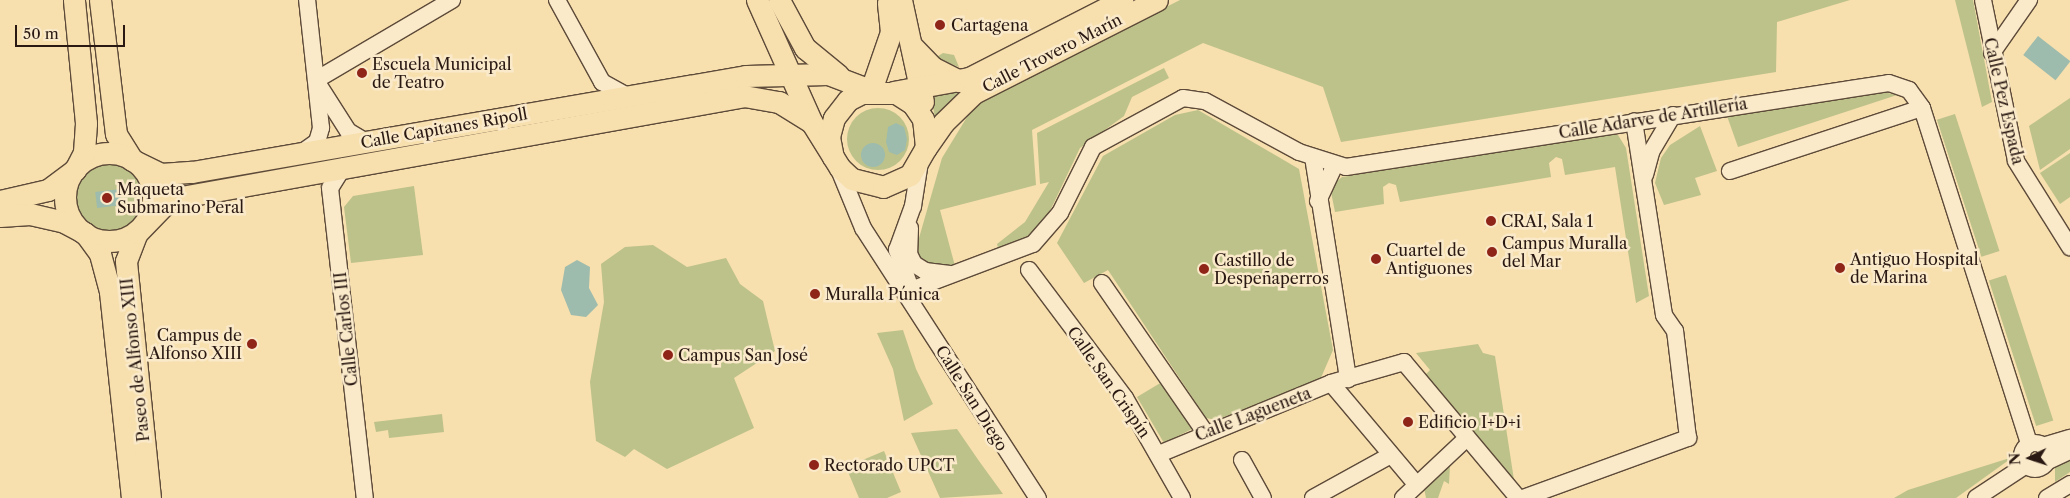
<!DOCTYPE html>
<html>
<head>
<meta charset="utf-8">
<style>
	body { margin:0 }
	#map { position:relative; width:2070px; height:498px; overflow:hidden; background:#f7dfae; font-family:"Libre Caslon Text",serif }
	div>[style] { position:absolute }
	[style*='--x'] { left:calc(var(--x)*1px); top:calc(var(--y)*1px); width:calc(var(--w)*1px); rotate:calc(var(--a)*1deg) }
	.green>* { inset:0; background:#bdc28a; transform-origin:0 0 }
	.round { border-radius:50% }
	.water>* { inset:0; background:#9dbcad; transform-origin:0 0 }
	.roads { filter:drop-shadow(1px 0 #5d4a39) drop-shadow(-1px 0 #5d4a39) drop-shadow(0 1px #5d4a39) drop-shadow(0 -1px #5d4a39) }
	.minor>* { height:16px; margin:-8px; padding:0 8px; transform-origin:8px; border-radius:8px; background:#faeaca }
	.minor>.ring { margin:-8px; padding:0; box-sizing:content-box; background:none; border:16px solid #faeaca; border-radius:50% }
	.major>* { height:21px; margin:-10.5px; padding:0 10.5px; transform-origin:10.5px; border-radius:10.5px; background:#f7dfae }
	.major>.ring { margin:-10.5px; padding:0; box-sizing:content-box; background:none; border:21px solid #f7dfae; border-radius:50% }
	.dots>* { width:14px; height:14px; translate:-50% -50%; box-sizing:border-box; border:2px solid #faeaca; border-radius:50% }
	span { translate:-50% -50%; white-space:nowrap; text-align:center; line-height:1.15; -webkit-text-stroke:5px #faeaca; paint-order:stroke }
	.poi-label { font-size:16px; color:#2a1912 }
	.left { translate:0 -50%; text-align:left }
	.right { translate:-100% -50%; text-align:right }
	.street-label { font-size:16px; color:#2a1912 }
	.north { position:absolute; left:2005px; top:433px; width:50px; height:50px; -webkit-text-stroke:4px #faeaca; paint-order:stroke; rotate:266deg; font-size:14px; font-weight:700; line-height:20px; text-align:center; color:#2a1912 }
	.north::after { content:''; display:block; margin:auto; width:18px; height:22px; background:#2a1912; clip-path:polygon(50% 0,100% 100%,50% 72%,0 100%) }
	.scale { position:absolute; left:15px; top:25px; width:110px; height:22px; box-sizing:border-box; border:2px solid #2a1912; border-top:0; padding-left:6px; font-size:15px; line-height:18px; white-space:nowrap; color:#2a1912; -webkit-text-stroke:4px #faeaca; paint-order:stroke }
</style>
</head>
<body>
<div id="map">
	<div class="green">
		<i style="clip-path:polygon(1180px 0,1850px 0,1777px 22px,1776px 72px,1341px 142px,1323px 87px,1203px 43px,1032px 130px,1036px 185px,940px 210px,955px 266px,931px 265px,918px 257px,917px 245px,942px 158px,975px 104px)"></i>
		<i style="clip-path:polygon(1955px 0,1973px 0,1992px 102px,1982px 107px)"></i>
		<i style="clip-path:polygon(943px 53px,954px 55px,959px 67px,935px 58px)"></i>
		<i style="clip-path:polygon(1164px 68px,1169px 78px,1132px 97px,1124px 116px,1080px 148px,1048px 215px,1028px 238px,999px 251px,997px 244px,1025px 222px,1049px 182px,1040px 184px,1037px 133px)"></i>
		<i style="clip-path:polygon(962px 91px,935px 117px,931px 97px)"></i>
		<i style="clip-path:polygon(1883px 92px,1897px 95px,1738px 147px,1727px 116px)"></i>
		<i style="clip-path:polygon(2070px 98px,2070px 149px,2040px 170px,2029px 126px)"></i>
		<i class="round" style="left:847px;top:108px;width:62px;height:62px"></i>
		<i style="clip-path:polygon(1198px 110px,1299px 169px,1333px 350px,1320px 380px,1216px 420px,1206px 418px,1108px 270px,1084px 283px,1057px 243px,1103px 156px,1175px 115px)"></i>
		<i style="left:1955px;top:114px;width:144px;height:19px;rotate:72deg"></i>
		<i style="clip-path:polygon(1700px 126px,1717px 171px,1695px 178px,1701px 195px,1664px 205px,1655px 183px,1661px 158px,1670px 145px)"></i>
		<i style="clip-path:polygon(1606px 135px,1618px 135px,1626px 148px,1649px 296px,1636px 303px,1615px 167px,1565px 175px,1562px 159px,1556px 157px,1549px 163px,1551px 177px,1400px 202px,1396px 185px,1389px 183px,1383px 187px,1384px 204px,1335px 212px,1330px 187px,1342px 177px)"></i>
		<i style="clip-path:polygon(2070px 153px,2070px 197px,2060px 204px,2040px 173px)"></i>
		<i class="round" style="left:67px;top:155px;width:84px;height:84px"></i>
		<i style="clip-path:polygon(414px 186px,423px 255px,351px 263px,344px 207px,353px 196px)"></i>
		<i style="clip-path:polygon(653px 245px,687px 267px,726px 258px,740px 284px,763px 301px,775px 351px,734px 378px,754px 428px,667px 469px,634px 449px,625px 457px,596px 441px,590px 382px,604px 302px,601px 264px,625px 247px)"></i>
		<i style="left:2006px;top:275px;width:153px;height:18px;rotate:72deg"></i>
		<i style="clip-path:polygon(903px 330px,916px 369px,933px 404px,904px 421px,893px 369px,877px 333px)"></i>
		<i style="clip-path:polygon(1478px 344px,1483px 353px,1495px 356px,1514px 480px,1508px 487px,1419px 381px,1430px 370px,1416px 353px)"></i>
		<i style="clip-path:polygon(1162px 382px,1194px 428px,1164px 443px,1137px 397px)"></i>
		<i style="clip-path:polygon(442px 414px,444px 432px,389px 438px,388px 430px,376px 432px,374px 422px)"></i>
		<i style="clip-path:polygon(957px 429px,979px 461px,1003px 494px,940px 498px,911px 433px)"></i>
		<i style="clip-path:polygon(884px 451px,901px 492px,887px 498px,859px 498px,846px 467px)"></i>
		<i style="clip-path:polygon(2013px 457px,1956px 498px,1894px 498px,1908px 490px)"></i>
		<i style="clip-path:polygon(2070px 458px,2070px 472px,2055px 482px,2055px 464px)"></i>
		<i style="clip-path:polygon(1450px 465px,1449px 484px,1444px 481px,1438px 498px,1426px 498px,1424px 488px)"></i>
	</div>
	<div class="water">
		<i style="left:2038px;top:36px;width:41px;height:24px;rotate:38deg"></i>
		<i style="clip-path:polygon(896px 123px,904px 127px,907px 139px,905px 150px,897px 155px,889px 152px,886px 142px,888px 127px)"></i>
		<i class="round" style="left:861px;top:143px;width:24px;height:24px"></i>
		<i style="left:120px;top:189px;width:16px;height:25px;rotate:83deg"></i>
		<i style="clip-path:polygon(577px 260px,590px 267px,589px 288px,598px 305px,586px 317px,571px 315px,561px 290px,565px 267px)"></i>
	</div>
	<div class="roads">
		<div class="minor">
			<i style="--x:557;--y:0;--w:94;--a:61.2"></i>
			<i style="--x:602;--y:82;--w:31;--a:29"></i>
			<i style="--x:1983;--y:0;--w:164;--a:78.4"></i>
			<i style="--x:2016;--y:161;--w:102;--a:57.9"></i>
			<i style="--x:1992;--y:53;--w:65;--a:-55.1"></i>
			<i style="--x:316;--y:80;--w:158;--a:-30.5"></i>
			<i style="--x:320;--y:87;--w:52;--a:57.5"></i>
			<i style="--x:348;--y:131;--w:21;--a:31"></i>
			<i style="--x:301;--y:153;--w:19;--a:-35"></i>
			<i style="--x:317;--y:142;--w:15;--a:-74"></i>
			<i style="--x:321;--y:128;--w:129;--a:-96.2"></i>
			<i style="--x:1313;--y:157;--w:225;--a:81"></i>
			<i style="--x:344;--y:166;--w:26;--a:122"></i>
			<i style="--x:330;--y:188;--w:312;--a:83.6"></i>
			<i style="--x:838;--y:167;--w:66;--a:67.7"></i>
			<i style="--x:863;--y:228;--w:322;--a:57.1"></i>
			<i style="--x:1730;--y:171;--w:202;--a:-18.2"></i>
			<i style="--x:1645;--y:175;--w:24;--a:-75"></i>
			<i style="--x:1651;--y:152;--w:43;--a:-59.3"></i>
			<i style="--x:1318;--y:201;--w:40;--a:-65"></i>
			<i style="--x:910;--y:228;--w:26;--a:92"></i>
			<i style="--x:909;--y:254;--w:11;--a:63"></i>
			<i style="--x:914;--y:264;--w:13;--a:32"></i>
			<i style="--x:925;--y:271;--w:25;--a:7"></i>
			<i style="--x:1029;--y:270;--w:160;--a:53.1"></i>
			<i style="--x:1125;--y:398;--w:115;--a:60.3"></i>
			<i style="--x:1102;--y:283;--w:180;--a:55.4"></i>
			<i style="--x:911;--y:290;--w:130;--a:-20.7"></i>
			<i style="--x:1033;--y:244;--w:41;--a:-48.9"></i>
			<i style="--x:1060;--y:213;--w:74;--a:-63.4"></i>
			<i style="--x:1093;--y:147;--w:102;--a:-28.6"></i>
			<i style="--x:1183;--y:98;--w:22;--a:8"></i>
			<i style="--x:1205;--y:101;--w:107;--a:28.5"></i>
			<i style="--x:1299;--y:152;--w:49;--a:17.7"></i>
			<i style="--x:1346;--y:167;--w:549;--a:-8.79"></i>
			<i style="--x:1889;--y:83;--w:21;--a:19"></i>
			<i style="--x:1909;--y:90;--w:22;--a:54"></i>
			<i style="--x:1922;--y:108;--w:353;--a:72.3"></i>
			<i style="--x:912;--y:292;--w:45;--a:-109.7"></i>
			<i style="--x:897;--y:250;--w:47;--a:-70"></i>
			<i style="--x:913;--y:206;--w:45;--a:-81"></i>
			<i style="--x:1331;--y:383;--w:133;--a:49.9"></i>
			<i class="ring" style="left:2022px;top:443px;width:10px;height:10px"></i>
			<i style="--x:2043;--y:446;--w:28;--a:-17"></i>
			<i style="--x:1159;--y:454;--w:186;--a:-22.4"></i>
			<i style="--x:1331;--y:383;--w:76;--a:-16"></i>
			<i style="--x:1404;--y:362;--w:177;--a:50"></i>
			<i style="--x:1242;--y:460;--w:43;--a:61.1"></i>
			<i style="--x:2046;--y:462;--w:26;--a:-25"></i>
			<i style="--x:1313;--y:498;--w:89;--a:-28.9"></i>
			<i style="--x:1403;--y:498;--w:88;--a:-43.2"></i>
			<i style="--x:1523;--y:498;--w:176;--a:-20"></i>
			<i style="--x:1688;--y:438;--w:108;--a:-96.9"></i>
			<i style="--x:1675;--y:331;--w:19;--a:-125"></i>
			<i style="--x:1664;--y:315;--w:196;--a:-98.8"></i>
			<i style="--x:1976;--y:498;--w:60;--a:-33.4"></i>
			<i style="--x:2047;--y:498;--w:27;--a:-31"></i>
		</div>
		<div class="major">
			<i style="--x:100;--y:0;--w:135;--a:83.2"></i>
			<i style="--x:116;--y:134;--w:31;--a:58"></i>
			<i style="--x:132;--y:160;--w:32;--a:26"></i>
			<i style="--x:161;--y:174;--w:31;--a:-4"></i>
			<i style="--x:192;--y:172;--w:562;--a:-9.83"></i>
			<i style="--x:746;--y:76;--w:82;--a:-1.4"></i>
			<i style="--x:828;--y:74;--w:45;--a:20.9"></i>
			<i style="--x:757;--y:0;--w:135;--a:65.9"></i>
			<i style="--x:812;--y:123;--w:53;--a:58.1"></i>
			<i style="--x:840;--y:168;--w:16;--a:43"></i>
			<i style="--x:852;--y:179;--w:32;--a:14"></i>
			<i style="--x:883;--y:187;--w:30;--a:-24"></i>
			<i style="--x:910;--y:175;--w:32;--a:-60"></i>
			<i style="--x:926;--y:147;--w:28;--a:-96"></i>
			<i style="--x:923;--y:119;--w:18;--a:-124"></i>
			<i style="--x:913;--y:104;--w:20;--a:-147"></i>
			<i style="--x:896;--y:93;--w:34;--a:180"></i>
			<i style="--x:862;--y:93;--w:16;--a:153"></i>
			<i style="--x:848;--y:100;--w:23;--a:128"></i>
			<i style="--x:834;--y:118;--w:20;--a:105"></i>
			<i style="--x:829;--y:137;--w:20;--a:79"></i>
			<i style="--x:779;--y:0;--w:55;--a:61.6"></i>
			<i style="--x:805;--y:48;--w:43;--a:39.3"></i>
			<i style="--x:901;--y:0;--w:104;--a:77.8"></i>
			<i style="--x:911;--y:45;--w:30;--a:46"></i>
			<i style="--x:932;--y:67;--w:31;--a:27"></i>
			<i style="--x:871;--y:90;--w:61;--a:-71"></i>
			<i style="--x:891;--y:32;--w:29;--a:-96"></i>
			<i style="--x:893;--y:92;--w:77;--a:-10.4"></i>
			<i style="--x:969;--y:78;--w:172;--a:-27"></i>
			<i style="--x:925;--y:149;--w:32;--a:-55"></i>
			<i style="--x:943;--y:123;--w:43;--a:-44.1"></i>
			<i style="--x:974;--y:93;--w:205;--a:-26.9"></i>
			<i class="ring" style="left:65px;top:153px;width:67px;height:67px"></i>
			<i style="--x:0;--y:201;--w:49;--a:-12.9"></i>
			<i style="--x:48;--y:190;--w:34;--a:-37"></i>
			<i style="--x:75;--y:170;--w:20;--a:-63"></i>
			<i style="--x:84;--y:152;--w:29;--a:-86"></i>
			<i style="--x:86;--y:123;--w:124;--a:-95.6"></i>
			<i style="--x:0;--y:216;--w:30;--a:-4"></i>
			<i style="--x:30;--y:214;--w:35;--a:13"></i>
			<i style="--x:64;--y:222;--w:24;--a:28"></i>
			<i style="--x:85;--y:233;--w:26;--a:54"></i>
			<i style="--x:100;--y:254;--w:39;--a:75"></i>
			<i style="--x:110;--y:292;--w:207;--a:83.9"></i>
			<i style="--x:150;--y:498;--w:238;--a:-95.8"></i>
			<i style="--x:126;--y:261;--w:30;--a:-69"></i>
			<i style="--x:137;--y:233;--w:47;--a:-45.9"></i>
			<i style="--x:170;--y:199;--w:583;--a:-10.17"></i>
			<i style="--x:744;--y:96;--w:36;--a:10"></i>
			<i style="--x:779;--y:102;--w:39;--a:32"></i>
		</div>
	</div>
	<div class="dots">
		<i style="left:940px;top:25px;background:#8f2418"></i>
		<i style="left:362px;top:73px;background:#8f2418"></i>
		<i style="left:107px;top:198px;background:#8f2418"></i>
		<i style="left:1491px;top:221px;background:#8f2418"></i>
		<i style="left:1492px;top:252px;background:#8f2418"></i>
		<i style="left:1376px;top:259px;background:#8f2418"></i>
		<i style="left:1840px;top:268px;background:#8f2418"></i>
		<i style="left:1204px;top:269px;background:#8f2418"></i>
		<i style="left:815px;top:294px;background:#8f2418"></i>
		<i style="left:252px;top:344px;background:#8f2418"></i>
		<i style="left:668px;top:355px;background:#8f2418"></i>
		<i style="left:1408px;top:422px;background:#8f2418"></i>
		<i style="left:814px;top:465px;background:#8f2418"></i>
	</div>
	<div class="poi-label">
		<span class="left" style="left:951px;top:25px">Cartagena</span>
		<span class="left" style="left:372px;top:73px">Escuela Municipal<br>de Teatro</span>
		<span class="left" style="left:117px;top:198px">Maqueta<br>Submarino Peral</span>
		<span class="left" style="left:1501px;top:221px">CRAI, Sala 1</span>
		<span class="left" style="left:1502px;top:252px">Campus Muralla<br>del Mar</span>
		<span class="left" style="left:1386px;top:259px">Cuartel de<br>Antiguones</span>
		<span class="left" style="left:1850px;top:268px">Antiguo Hospital<br>de Marina</span>
		<span class="left" style="left:1214px;top:269px">Castillo de<br>Despeñaperros</span>
		<span class="left" style="left:825px;top:294px">Muralla Púnica</span>
		<span class="right" style="left:242px;top:344px">Campus de<br>Alfonso XIII</span>
		<span class="left" style="left:678px;top:355px">Campus San José</span>
		<span class="left" style="left:1418px;top:422px">Edificio I+D+i</span>
		<span class="left" style="left:824px;top:465px">Rectorado UPCT</span>
	</div>
	<div class="street-label">
		<span style="left:1052px;top:53px;rotate:-27deg">Calle Trovero Marín</span>
		<span style="left:2004px;top:101px;rotate:77deg">Calle Pez Espada</span>
		<span style="left:1653px;top:118px;rotate:-9deg">Calle Adarve de Artillería</span>
		<span style="left:444px;top:128px;rotate:-10deg">Calle Capitanes Ripoll</span>
		<span style="left:346px;top:329px;rotate:-96deg">Calle Carlos III</span>
		<span style="left:135px;top:360px;rotate:-96deg">Paseo de Alfonso XIII</span>
		<span style="left:1109px;top:382px;rotate:55deg">Calle San Crispín</span>
		<span style="left:972px;top:398px;rotate:58deg">Calle San Diego</span>
		<span style="left:1253px;top:414px;rotate:-21deg">Calle Lagueneta</span>
	</div>
	<div class="north">N</div>
	<div class="scale">50 m</div>
</div>
</body>
</html>
